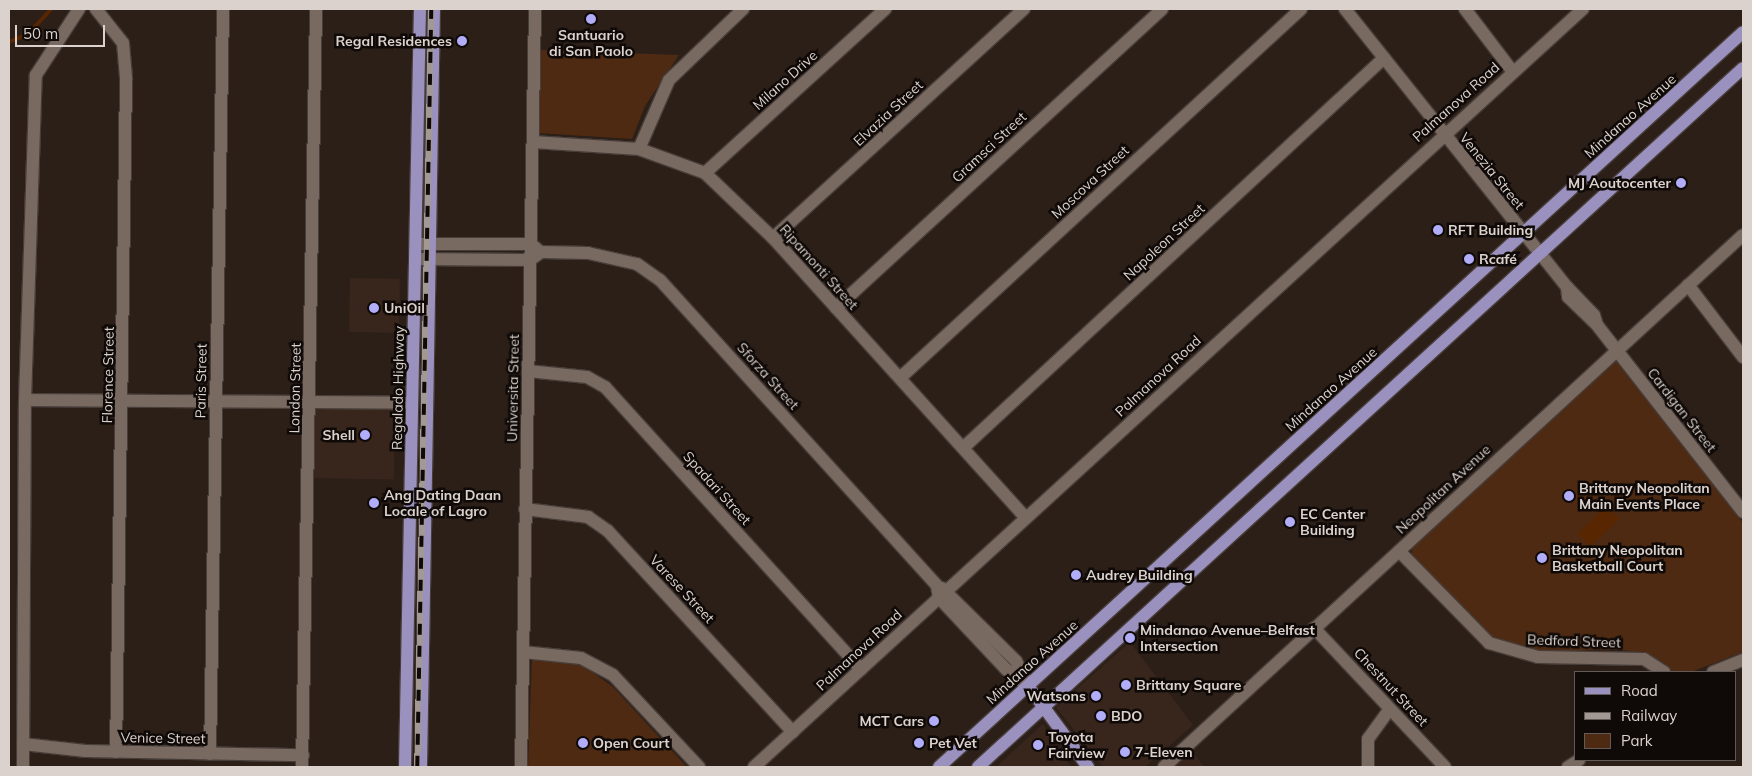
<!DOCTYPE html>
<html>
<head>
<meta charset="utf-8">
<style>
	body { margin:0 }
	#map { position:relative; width:1752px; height:776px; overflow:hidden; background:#2b1f18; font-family:Mulish,sans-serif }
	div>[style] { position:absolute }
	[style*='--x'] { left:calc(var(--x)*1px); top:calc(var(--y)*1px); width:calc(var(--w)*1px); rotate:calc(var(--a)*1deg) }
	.built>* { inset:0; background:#38261c; transform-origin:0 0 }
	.green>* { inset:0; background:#4e2a13 }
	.water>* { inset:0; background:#582600; transform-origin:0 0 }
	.stream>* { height:4px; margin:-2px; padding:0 2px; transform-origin:2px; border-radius:2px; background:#582600 }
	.roads { filter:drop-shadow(1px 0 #473d39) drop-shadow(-1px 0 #473d39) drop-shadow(0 1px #473d39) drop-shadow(0 -1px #473d39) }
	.minor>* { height:12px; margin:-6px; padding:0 6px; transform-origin:6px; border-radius:6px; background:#786961 }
	.major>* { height:12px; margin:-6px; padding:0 6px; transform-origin:6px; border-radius:6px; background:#9a91bf }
	.rail>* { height:5.5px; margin-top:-2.75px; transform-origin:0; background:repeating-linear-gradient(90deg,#0f0a07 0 11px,#a39994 0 22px); box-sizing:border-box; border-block:1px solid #a39994 }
	.dots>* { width:14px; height:14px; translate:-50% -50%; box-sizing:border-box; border:2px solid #0f0a07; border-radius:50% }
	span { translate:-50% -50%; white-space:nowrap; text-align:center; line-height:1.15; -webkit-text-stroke:5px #0f0a07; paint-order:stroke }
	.poi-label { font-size:14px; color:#dbd2ce; font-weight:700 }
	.right { translate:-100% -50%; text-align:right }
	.left { translate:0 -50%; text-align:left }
	.street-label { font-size:14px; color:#dbd2ce }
	.frame { position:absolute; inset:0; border:10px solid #dbd2ce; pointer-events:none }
	.legend { position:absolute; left:1574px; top:671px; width:162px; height:90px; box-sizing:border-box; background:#0f0a07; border:1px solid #615a57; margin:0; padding:6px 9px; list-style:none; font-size:15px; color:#dbd2ce }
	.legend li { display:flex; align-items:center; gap:10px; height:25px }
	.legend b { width:25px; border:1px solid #615a57 }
	.scale { position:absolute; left:15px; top:25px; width:90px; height:22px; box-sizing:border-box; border:2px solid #dbd2ce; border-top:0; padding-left:6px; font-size:15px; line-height:18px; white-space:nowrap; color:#dbd2ce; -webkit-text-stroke:4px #0f0a07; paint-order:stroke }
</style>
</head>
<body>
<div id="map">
	<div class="built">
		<i style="left:350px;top:278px;width:50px;height:54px;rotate:1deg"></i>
		<i style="left:315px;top:406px;width:80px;height:72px;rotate:1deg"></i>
		<i style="clip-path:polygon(1130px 642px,1193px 725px,1145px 767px,1103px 767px,1056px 707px)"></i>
		<i style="clip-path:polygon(1043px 724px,1071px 767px,996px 767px)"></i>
		<i style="clip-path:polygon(1192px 751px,1204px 767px,1174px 767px,1175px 767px)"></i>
	</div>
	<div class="green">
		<i style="clip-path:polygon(541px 50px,679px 55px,645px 106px,632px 139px,537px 133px)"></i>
		<i style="clip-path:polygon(1616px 361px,1743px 523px,1743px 652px,1691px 672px,1672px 672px,1651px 655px,1623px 650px,1538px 651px,1493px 638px,1412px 557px,1412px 546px)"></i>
		<i style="clip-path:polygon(532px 657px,581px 664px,613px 687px,687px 767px,528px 767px)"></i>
	</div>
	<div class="water">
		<i style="left:1607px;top:506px;width:18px;height:40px;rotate:47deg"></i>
	</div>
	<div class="stream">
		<i style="--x:9;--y:42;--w:21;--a:-23"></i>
		<i style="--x:28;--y:34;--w:34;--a:-47"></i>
	</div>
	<div class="roads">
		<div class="minor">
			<i style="--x:96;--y:9;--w:43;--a:51.5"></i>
			<i style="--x:123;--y:43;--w:37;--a:85"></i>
			<i style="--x:126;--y:80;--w:672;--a:90.85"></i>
			<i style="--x:1345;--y:9;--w:356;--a:51.4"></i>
			<i style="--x:1567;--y:287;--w:39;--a:46"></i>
			<i style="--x:1594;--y:315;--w:10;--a:73"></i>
			<i style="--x:1597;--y:325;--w:237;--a:52"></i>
			<i style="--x:1465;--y:9;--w:79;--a:52.7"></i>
			<i style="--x:533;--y:142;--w:106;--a:3.8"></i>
			<i style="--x:639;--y:149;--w:70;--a:20"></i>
			<i style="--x:705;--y:173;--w:94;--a:43.7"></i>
			<i style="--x:773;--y:238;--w:377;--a:47.9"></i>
			<i style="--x:639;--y:149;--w:75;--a:-66.5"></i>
			<i style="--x:669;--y:80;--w:103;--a:-43.8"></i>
			<i style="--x:705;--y:173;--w:244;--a:-42.3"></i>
			<i style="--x:773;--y:238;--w:340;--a:-42.4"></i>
			<i style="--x:416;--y:244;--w:115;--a:0"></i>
			<i style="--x:531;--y:244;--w:8;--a:40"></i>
			<i style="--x:416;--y:259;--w:114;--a:0.5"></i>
			<i style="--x:530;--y:260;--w:14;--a:-36"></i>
			<i style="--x:541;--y:252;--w:47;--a:1.2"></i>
			<i style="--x:588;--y:253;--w:50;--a:12.7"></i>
			<i style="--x:637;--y:264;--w:28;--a:35"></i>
			<i style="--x:660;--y:280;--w:413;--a:47.8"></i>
			<i style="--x:937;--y:586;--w:12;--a:81"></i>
			<i style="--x:939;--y:598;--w:98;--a:46.7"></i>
			<i style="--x:1006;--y:669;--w:28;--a:38"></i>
			<i style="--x:1688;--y:285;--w:91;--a:52.6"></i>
			<i style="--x:1567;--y:287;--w:10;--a:84"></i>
			<i style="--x:1568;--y:297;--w:40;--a:44"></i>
			<i style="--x:836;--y:308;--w:442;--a:-42.5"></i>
			<i style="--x:528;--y:371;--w:59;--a:5.8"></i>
			<i style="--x:587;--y:377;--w:21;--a:29"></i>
			<i style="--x:605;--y:387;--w:381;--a:47.8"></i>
			<i style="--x:900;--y:378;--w:545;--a:-42.62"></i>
			<i style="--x:25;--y:400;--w:387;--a:0.4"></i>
			<i style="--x:963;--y:448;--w:574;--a:-42.81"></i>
			<i style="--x:525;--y:509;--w:64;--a:7.2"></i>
			<i style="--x:588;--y:517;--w:24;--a:35"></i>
			<i style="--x:608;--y:531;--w:273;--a:47.4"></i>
			<i style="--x:1399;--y:551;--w:129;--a:45.6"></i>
			<i style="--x:1489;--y:643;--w:51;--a:15.9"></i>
			<i style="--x:1538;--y:657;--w:106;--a:1.1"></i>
			<i style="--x:1644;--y:659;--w:24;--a:33"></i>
			<i style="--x:942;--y:588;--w:104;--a:44.6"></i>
			<i style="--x:1016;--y:661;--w:25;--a:63"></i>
			<i style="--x:1314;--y:628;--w:191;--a:46.7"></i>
			<i style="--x:523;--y:652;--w:58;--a:5.9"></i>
			<i style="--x:581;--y:658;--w:36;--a:28"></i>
			<i style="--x:613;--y:675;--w:126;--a:46.9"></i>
			<i style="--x:1713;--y:672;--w:32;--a:-22"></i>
			<i style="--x:23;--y:744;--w:63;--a:6.3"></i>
			<i style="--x:86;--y:751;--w:217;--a:1.1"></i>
			<i style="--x:210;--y:754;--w:745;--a:-89"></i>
			<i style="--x:23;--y:767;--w:367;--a:-89.7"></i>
			<i style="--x:25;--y:400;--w:325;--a:-88.1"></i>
			<i style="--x:36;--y:75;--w:79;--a:-56.9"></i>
			<i style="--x:302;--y:767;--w:758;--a:-88.94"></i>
			<i style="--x:521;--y:767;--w:758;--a:-88.94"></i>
			<i style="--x:754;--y:767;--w:1123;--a:-42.44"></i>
			<i style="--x:1164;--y:767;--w:786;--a:-42.58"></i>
			<i style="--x:1368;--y:767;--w:28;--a:-90"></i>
			<i style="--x:1368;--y:739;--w:37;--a:-54"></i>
			<i style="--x:1568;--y:767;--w:13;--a:-32"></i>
		</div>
		<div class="major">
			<i style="--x:1028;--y:686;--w:101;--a:53.5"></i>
			<i style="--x:405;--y:767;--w:758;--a:-88.87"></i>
			<i style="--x:421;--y:767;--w:758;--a:-89.02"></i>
			<i style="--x:939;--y:767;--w:1089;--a:-42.43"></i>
			<i style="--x:978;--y:767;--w:1036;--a:-42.42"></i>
		</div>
	</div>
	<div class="rail">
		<i style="--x:417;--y:767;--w:758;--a:-88.94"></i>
	</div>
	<div class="dots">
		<i style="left:591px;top:19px;background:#b2adf9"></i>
		<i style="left:462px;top:41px;background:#b2adf9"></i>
		<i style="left:1681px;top:183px;background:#b2adf9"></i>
		<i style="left:1438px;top:230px;background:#b2adf9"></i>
		<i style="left:1469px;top:259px;background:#b2adf9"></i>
		<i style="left:374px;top:308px;background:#b2adf9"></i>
		<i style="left:365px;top:435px;background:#b2adf9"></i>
		<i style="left:1569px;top:496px;background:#b2adf9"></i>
		<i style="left:374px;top:503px;background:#b2adf9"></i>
		<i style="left:1290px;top:522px;background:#b2adf9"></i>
		<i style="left:1542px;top:558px;background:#b2adf9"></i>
		<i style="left:1076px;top:575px;background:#b2adf9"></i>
		<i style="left:1130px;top:638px;background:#b2adf9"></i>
		<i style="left:1126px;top:685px;background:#b2adf9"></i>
		<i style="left:1096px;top:696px;background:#b2adf9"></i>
		<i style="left:1101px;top:716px;background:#b2adf9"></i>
		<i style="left:934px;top:721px;background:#b2adf9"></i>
		<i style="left:583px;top:743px;background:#b2adf9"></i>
		<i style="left:919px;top:743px;background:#b2adf9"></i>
		<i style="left:1038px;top:745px;background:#b2adf9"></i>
		<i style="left:1125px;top:752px;background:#b2adf9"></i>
	</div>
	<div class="poi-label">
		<span style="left:591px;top:43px">Santuario<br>di San Paolo</span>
		<span class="right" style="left:452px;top:41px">Regal Residences</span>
		<span class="right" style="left:1671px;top:183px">MJ Aoutocenter</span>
		<span class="left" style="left:1448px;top:230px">RFT Building</span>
		<span class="left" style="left:1479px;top:259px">Rcafé</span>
		<span class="left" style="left:384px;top:308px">UniOil</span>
		<span class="right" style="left:355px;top:435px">Shell</span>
		<span class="left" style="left:1579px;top:496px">Brittany Neopolitan<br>Main Events Place</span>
		<span class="left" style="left:384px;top:503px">Ang Dating Daan<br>Locale of Lagro</span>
		<span class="left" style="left:1300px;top:522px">EC Center<br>Building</span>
		<span class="left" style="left:1552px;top:558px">Brittany Neopolitan<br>Basketball Court</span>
		<span class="left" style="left:1086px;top:575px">Audrey Building</span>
		<span class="left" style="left:1140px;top:638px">Mindanao Avenue–Belfast<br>Intersection</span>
		<span class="left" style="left:1136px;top:685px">Brittany Square</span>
		<span class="right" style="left:1086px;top:696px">Watsons</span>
		<span class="left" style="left:1111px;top:716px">BDO</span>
		<span class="right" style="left:924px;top:721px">MCT Cars</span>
		<span class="left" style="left:1048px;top:745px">Toyota<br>Fairview</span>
		<span class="left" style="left:593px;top:743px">Open Court</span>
		<span class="left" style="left:929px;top:743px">Pet Vet</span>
		<span class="left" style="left:1135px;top:752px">7-Eleven</span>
	</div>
	<div class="street-label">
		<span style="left:785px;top:80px;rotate:-42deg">Milano Drive</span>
		<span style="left:1456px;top:102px;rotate:-42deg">Palmanova Road</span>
		<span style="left:888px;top:113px;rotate:-43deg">Elvazia Street</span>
		<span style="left:1630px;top:116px;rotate:-42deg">Mindanao Avenue</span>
		<span style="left:989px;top:147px;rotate:-43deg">Gramsci Street</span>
		<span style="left:1492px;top:171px;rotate:51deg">Venezia Street</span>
		<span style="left:1090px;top:182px;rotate:-43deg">Moscova Street</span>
		<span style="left:1164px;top:242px;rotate:-43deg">Napoleon Street</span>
		<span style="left:819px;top:267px;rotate:48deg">Ripamonti Street</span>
		<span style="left:108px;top:375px;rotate:-89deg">Florence Street</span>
		<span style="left:768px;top:376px;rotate:48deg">Sforza Street</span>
		<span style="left:1158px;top:376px;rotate:-43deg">Palmanova Road</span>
		<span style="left:201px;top:381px;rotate:-89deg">Paris Street</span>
		<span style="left:295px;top:388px;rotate:-89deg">London Street</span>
		<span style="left:398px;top:388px;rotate:-89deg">Regalado Highway</span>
		<span style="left:513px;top:388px;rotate:-89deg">Universita Street</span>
		<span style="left:1331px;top:389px;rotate:-42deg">Mindanao Avenue</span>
		<span style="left:1682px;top:410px;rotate:52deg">Cardigan Street</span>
		<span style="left:717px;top:488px;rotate:48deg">Spadari Street</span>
		<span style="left:1443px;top:489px;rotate:-43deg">Neopolitan Avenue</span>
		<span style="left:682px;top:589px;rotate:47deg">Varese Street</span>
		<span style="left:1574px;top:641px;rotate:2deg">Bedford Street</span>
		<span style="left:859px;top:650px;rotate:-43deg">Palmanova Road</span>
		<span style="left:1032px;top:662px;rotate:-42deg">Mindanao Avenue</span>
		<span style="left:1391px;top:687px;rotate:47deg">Chestnut Street</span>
		<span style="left:163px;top:738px;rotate:1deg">Venice Street</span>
	</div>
	<div class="frame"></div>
	<ul class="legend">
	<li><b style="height:6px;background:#9a91bf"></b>Road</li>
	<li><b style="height:6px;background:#a39994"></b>Railway</li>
	<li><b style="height:14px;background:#4e2a13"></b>Park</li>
	</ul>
	<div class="scale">50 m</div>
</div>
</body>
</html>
